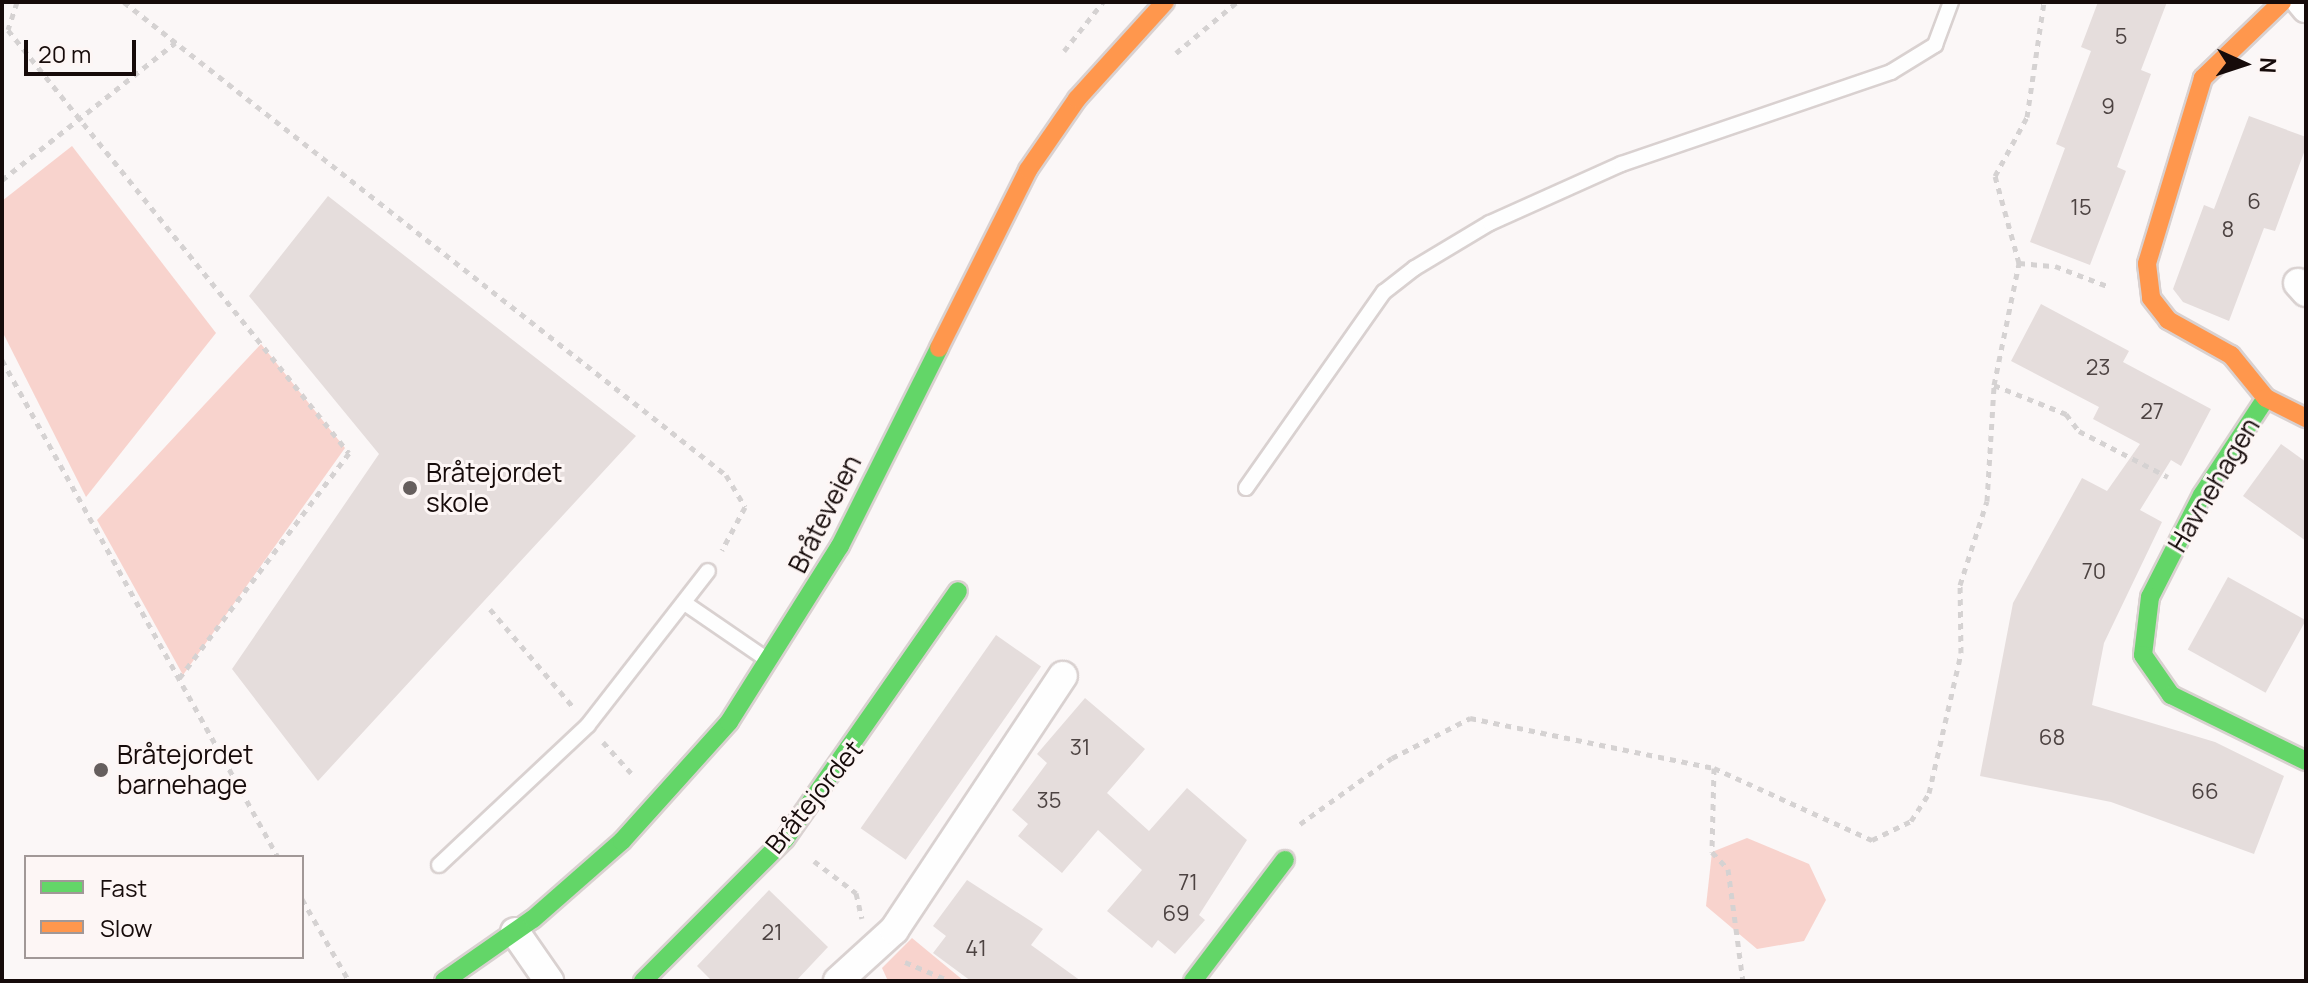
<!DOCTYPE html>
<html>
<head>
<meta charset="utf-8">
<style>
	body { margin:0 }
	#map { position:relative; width:2308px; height:983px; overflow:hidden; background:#fbf7f7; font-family:Manrope,sans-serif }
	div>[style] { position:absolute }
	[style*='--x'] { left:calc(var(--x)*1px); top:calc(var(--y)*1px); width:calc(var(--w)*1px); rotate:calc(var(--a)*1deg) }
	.green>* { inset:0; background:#f8d3cd }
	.building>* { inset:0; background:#e5dddc; transform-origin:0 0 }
	.path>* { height:5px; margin-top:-2.5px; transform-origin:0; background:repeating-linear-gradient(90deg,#d5d2d2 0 6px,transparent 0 12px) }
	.roads { filter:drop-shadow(2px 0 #d9d1d0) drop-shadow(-2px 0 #d9d1d0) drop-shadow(0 2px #d9d1d0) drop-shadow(0 -2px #d9d1d0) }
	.lane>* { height:14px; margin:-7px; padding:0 7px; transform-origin:7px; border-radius:7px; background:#fefefe }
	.street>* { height:28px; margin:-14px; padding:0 14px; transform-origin:14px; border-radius:14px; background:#fefefe }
	.fast>* { height:18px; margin:-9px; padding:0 9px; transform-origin:9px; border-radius:9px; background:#63d668 }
	.slow>* { height:18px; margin:-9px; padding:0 9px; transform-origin:9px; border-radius:9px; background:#ff974d }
	.dots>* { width:22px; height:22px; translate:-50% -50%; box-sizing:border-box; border:4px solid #fdf6f5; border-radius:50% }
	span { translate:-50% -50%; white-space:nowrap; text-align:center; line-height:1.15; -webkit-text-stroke:6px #fdf6f5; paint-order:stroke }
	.number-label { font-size:22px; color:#4d4342 }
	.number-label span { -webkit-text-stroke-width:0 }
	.poi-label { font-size:26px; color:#160b0a }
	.left { translate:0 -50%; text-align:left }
	.street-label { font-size:26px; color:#160b0a }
	.frame { position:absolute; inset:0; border:4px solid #160b0a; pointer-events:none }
	.legend { position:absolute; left:24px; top:855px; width:280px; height:104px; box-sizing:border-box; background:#fdf6f5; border:2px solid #a19897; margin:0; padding:10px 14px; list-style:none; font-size:24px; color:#160b0a }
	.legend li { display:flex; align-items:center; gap:16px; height:40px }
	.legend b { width:40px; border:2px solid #a19897 }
	.north { position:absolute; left:2204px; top:24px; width:80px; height:80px; -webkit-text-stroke:6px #fdf6f5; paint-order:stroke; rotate:93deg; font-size:22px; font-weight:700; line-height:32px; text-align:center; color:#160b0a }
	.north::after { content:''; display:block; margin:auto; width:28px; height:36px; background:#160b0a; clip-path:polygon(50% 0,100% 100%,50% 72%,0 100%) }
	.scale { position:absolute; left:24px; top:40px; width:112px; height:36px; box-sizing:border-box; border:4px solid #160b0a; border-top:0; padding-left:10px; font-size:24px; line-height:28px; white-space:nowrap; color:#160b0a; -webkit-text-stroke:6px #fdf6f5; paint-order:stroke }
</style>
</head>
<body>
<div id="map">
	<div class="green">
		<i style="clip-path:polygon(72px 146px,216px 333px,86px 497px,2px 331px,2px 201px)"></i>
		<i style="clip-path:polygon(261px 344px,345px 448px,183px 675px,97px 520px)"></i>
		<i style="clip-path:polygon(1747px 838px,1809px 864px,1826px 900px,1804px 941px,1757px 949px,1706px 906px,1712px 852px)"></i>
		<i style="clip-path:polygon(912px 938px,964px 981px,888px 981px,882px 968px)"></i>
	</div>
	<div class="building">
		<i style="clip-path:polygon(2098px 2px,2167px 2px,2141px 70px,2151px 74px,2117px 167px,2126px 171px,2090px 265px,2030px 242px,2065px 148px,2056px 144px,2091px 51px,2081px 47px)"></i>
		<i style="clip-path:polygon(2249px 116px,2306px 137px,2306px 147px,2275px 231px,2264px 228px,2229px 321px,2183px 302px,2173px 289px,2204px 205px,2214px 209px)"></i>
		<i style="clip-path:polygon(328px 196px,636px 436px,318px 781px,232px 669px,379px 454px,249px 296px)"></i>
		<i style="clip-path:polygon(2041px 304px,2129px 351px,2123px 362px,2211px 409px,2181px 466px,2171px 460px,2140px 510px,2162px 522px,2104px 643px,2092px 705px,2215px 742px,2284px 776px,2254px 854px,2111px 802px,1980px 776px,2013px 603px,2082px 478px,2107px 491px,2140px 444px,2093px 419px,2099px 407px,2011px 361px)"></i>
		<i style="clip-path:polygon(2281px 444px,2306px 462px,2306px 541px,2243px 496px)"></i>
		<i style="left:2228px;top:577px;width:89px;height:83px;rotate:29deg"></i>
		<i style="left:996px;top:635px;width:55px;height:236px;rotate:35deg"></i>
		<i style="clip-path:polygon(1085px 698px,1145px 749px,1107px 793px,1149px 831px,1187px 788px,1247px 840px,1199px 915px,1205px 920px,1175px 954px,1158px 940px,1152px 948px,1107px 911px,1142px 870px,1098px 830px,1062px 873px,1018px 836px,1028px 824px,1012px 810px,1047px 763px,1037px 754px)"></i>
		<i style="clip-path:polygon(967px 880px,1043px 929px,1031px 945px,1081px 981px,971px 981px,933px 953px,946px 936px,933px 926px)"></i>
		<i style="clip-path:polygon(769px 890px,828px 947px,796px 981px,712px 981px,697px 966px)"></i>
	</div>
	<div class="path">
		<i style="--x:17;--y:2;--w:29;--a:108"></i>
		<i style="--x:8;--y:30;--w:543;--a:51.13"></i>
		<i style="--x:349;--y:453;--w:284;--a:127"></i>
		<i style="--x:124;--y:2;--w:766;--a:38.16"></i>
		<i style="--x:726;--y:475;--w:37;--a:59"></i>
		<i style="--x:745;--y:507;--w:49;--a:118.1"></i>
		<i style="--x:1064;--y:51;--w:63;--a:-51.5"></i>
		<i style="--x:1176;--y:53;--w:80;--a:-39.9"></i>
		<i style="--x:2;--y:180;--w:221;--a:-38.4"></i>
		<i style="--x:2019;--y:263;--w:36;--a:5"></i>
		<i style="--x:2055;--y:266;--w:59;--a:20.9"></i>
		<i style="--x:2;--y:360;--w:568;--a:60.96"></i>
		<i style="--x:1994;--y:385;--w:78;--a:21.9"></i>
		<i style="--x:2066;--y:414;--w:21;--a:53"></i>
		<i style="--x:2079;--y:431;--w:100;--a:27.3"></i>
		<i style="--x:490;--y:609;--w:128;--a:49.7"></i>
		<i style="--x:603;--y:742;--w:42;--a:47.9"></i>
		<i style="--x:1714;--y:768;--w:84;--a:91.4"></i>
		<i style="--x:1712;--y:852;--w:23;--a:47"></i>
		<i style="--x:1728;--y:869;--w:113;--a:82.4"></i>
		<i style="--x:1300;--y:824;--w:113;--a:-35.7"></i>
		<i style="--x:1392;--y:758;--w:88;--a:-27.1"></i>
		<i style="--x:1470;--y:718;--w:249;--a:11.6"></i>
		<i style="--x:1714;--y:768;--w:174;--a:24.5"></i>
		<i style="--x:1872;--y:840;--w:43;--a:-26"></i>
		<i style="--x:1911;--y:821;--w:33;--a:-57"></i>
		<i style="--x:1929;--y:793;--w:144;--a:-77.1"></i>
		<i style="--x:1961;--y:653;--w:68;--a:-90.8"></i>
		<i style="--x:1960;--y:585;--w:88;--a:-72.2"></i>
		<i style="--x:1987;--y:501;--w:116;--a:-86.5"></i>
		<i style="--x:1994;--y:385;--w:125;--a:-78.4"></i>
		<i style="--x:2019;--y:263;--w:90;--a:-105.4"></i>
		<i style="--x:1995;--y:176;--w:67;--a:-61.5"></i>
		<i style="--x:2027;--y:117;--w:116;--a:-81.6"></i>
		<i style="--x:814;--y:861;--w:53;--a:37.3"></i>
		<i style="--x:856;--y:893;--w:26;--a:77"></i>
		<i style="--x:302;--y:899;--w:95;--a:60.2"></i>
		<i style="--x:905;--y:962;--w:49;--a:22.9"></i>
	</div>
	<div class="roads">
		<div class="lane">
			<i style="--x:1246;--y:488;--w:240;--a:-54.9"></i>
			<i style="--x:1384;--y:292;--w:39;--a:-38"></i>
			<i style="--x:1415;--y:268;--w:87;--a:-31"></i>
			<i style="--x:1490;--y:223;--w:144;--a:-24.2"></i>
			<i style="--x:1621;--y:164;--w:285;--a:-18.8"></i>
			<i style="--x:1891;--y:72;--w:52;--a:-31.5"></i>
			<i style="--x:1935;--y:45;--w:46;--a:-69.6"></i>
			<i style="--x:686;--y:604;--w:96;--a:34.4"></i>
			<i style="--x:439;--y:865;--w:204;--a:-43.2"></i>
			<i style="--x:588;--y:725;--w:195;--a:-52.1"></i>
		</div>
		<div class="street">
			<i style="--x:2301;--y:2;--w:8;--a:50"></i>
			<i style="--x:2298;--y:283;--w:12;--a:48"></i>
			<i style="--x:515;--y:932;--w:60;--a:55.2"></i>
			<i style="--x:838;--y:981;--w:76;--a:-42.3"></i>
			<i style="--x:894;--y:930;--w:305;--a:-56.4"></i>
		</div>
		<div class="fast">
			<i style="--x:2266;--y:398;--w:116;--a:123.4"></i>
			<i style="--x:2202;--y:495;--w:114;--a:117"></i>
			<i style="--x:2150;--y:597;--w:58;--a:96.9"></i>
			<i style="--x:2143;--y:655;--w:49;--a:55"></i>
			<i style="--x:2171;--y:695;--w:150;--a:26.1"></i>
			<i style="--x:444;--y:981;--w:108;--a:-34.9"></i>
			<i style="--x:533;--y:919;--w:118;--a:-41.2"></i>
			<i style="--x:622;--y:841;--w:160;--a:-48"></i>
			<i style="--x:729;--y:722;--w:208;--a:-57.8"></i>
			<i style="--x:840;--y:546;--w:221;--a:-63.4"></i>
			<i style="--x:643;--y:981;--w:201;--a:-45"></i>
			<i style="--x:785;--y:839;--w:302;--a:-55.1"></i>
			<i style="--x:1193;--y:981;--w:152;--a:-52.8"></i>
		</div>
		<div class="slow">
			<i style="--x:2282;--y:2;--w:110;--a:136.1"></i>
			<i style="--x:2203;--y:78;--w:194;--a:106.8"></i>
			<i style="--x:2147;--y:264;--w:34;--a:83"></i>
			<i style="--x:2151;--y:298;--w:28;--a:52"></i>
			<i style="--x:2168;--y:320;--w:72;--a:29.1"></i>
			<i style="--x:2231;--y:355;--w:55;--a:50.9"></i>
			<i style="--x:2266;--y:398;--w:45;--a:26.6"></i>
			<i style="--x:939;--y:348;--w:199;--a:-63.4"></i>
			<i style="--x:1028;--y:170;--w:86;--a:-55.4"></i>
			<i style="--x:1077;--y:99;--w:131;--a:-47.8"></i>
		</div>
	</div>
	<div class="dots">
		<i style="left:410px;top:488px;background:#665e5d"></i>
		<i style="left:101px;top:770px;background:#665e5d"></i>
	</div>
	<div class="number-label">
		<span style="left:2121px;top:37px">5</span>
		<span style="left:2108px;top:107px">9</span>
		<span style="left:2254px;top:202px">6</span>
		<span style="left:2081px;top:208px">15</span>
		<span style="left:2228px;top:230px">8</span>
		<span style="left:2098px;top:368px">23</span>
		<span style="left:2152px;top:412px">27</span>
		<span style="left:2094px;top:572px">70</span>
		<span style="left:2052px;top:738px">68</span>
		<span style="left:1080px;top:748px">31</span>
		<span style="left:2205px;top:792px">66</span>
		<span style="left:1049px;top:801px">35</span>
		<span style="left:1188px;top:883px">71</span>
		<span style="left:1176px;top:914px">69</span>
		<span style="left:772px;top:933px">21</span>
		<span style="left:976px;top:949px">41</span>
	</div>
	<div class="poi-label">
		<span class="left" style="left:426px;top:488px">Bråtejordet<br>skole</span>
		<span class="left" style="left:117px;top:770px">Bråtejordet<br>barnehage</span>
	</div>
	<div class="street-label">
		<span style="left:2214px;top:485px;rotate:-59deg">Havnehagen</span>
		<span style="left:825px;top:514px;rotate:-63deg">Bråteveien</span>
		<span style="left:814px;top:797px;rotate:-51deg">Bråtejordet</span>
	</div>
	<div class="frame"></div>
	<ul class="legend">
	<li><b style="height:10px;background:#63d668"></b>Fast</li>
	<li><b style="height:10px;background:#ff974d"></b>Slow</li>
	</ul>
	<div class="north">N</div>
	<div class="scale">20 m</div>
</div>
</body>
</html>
